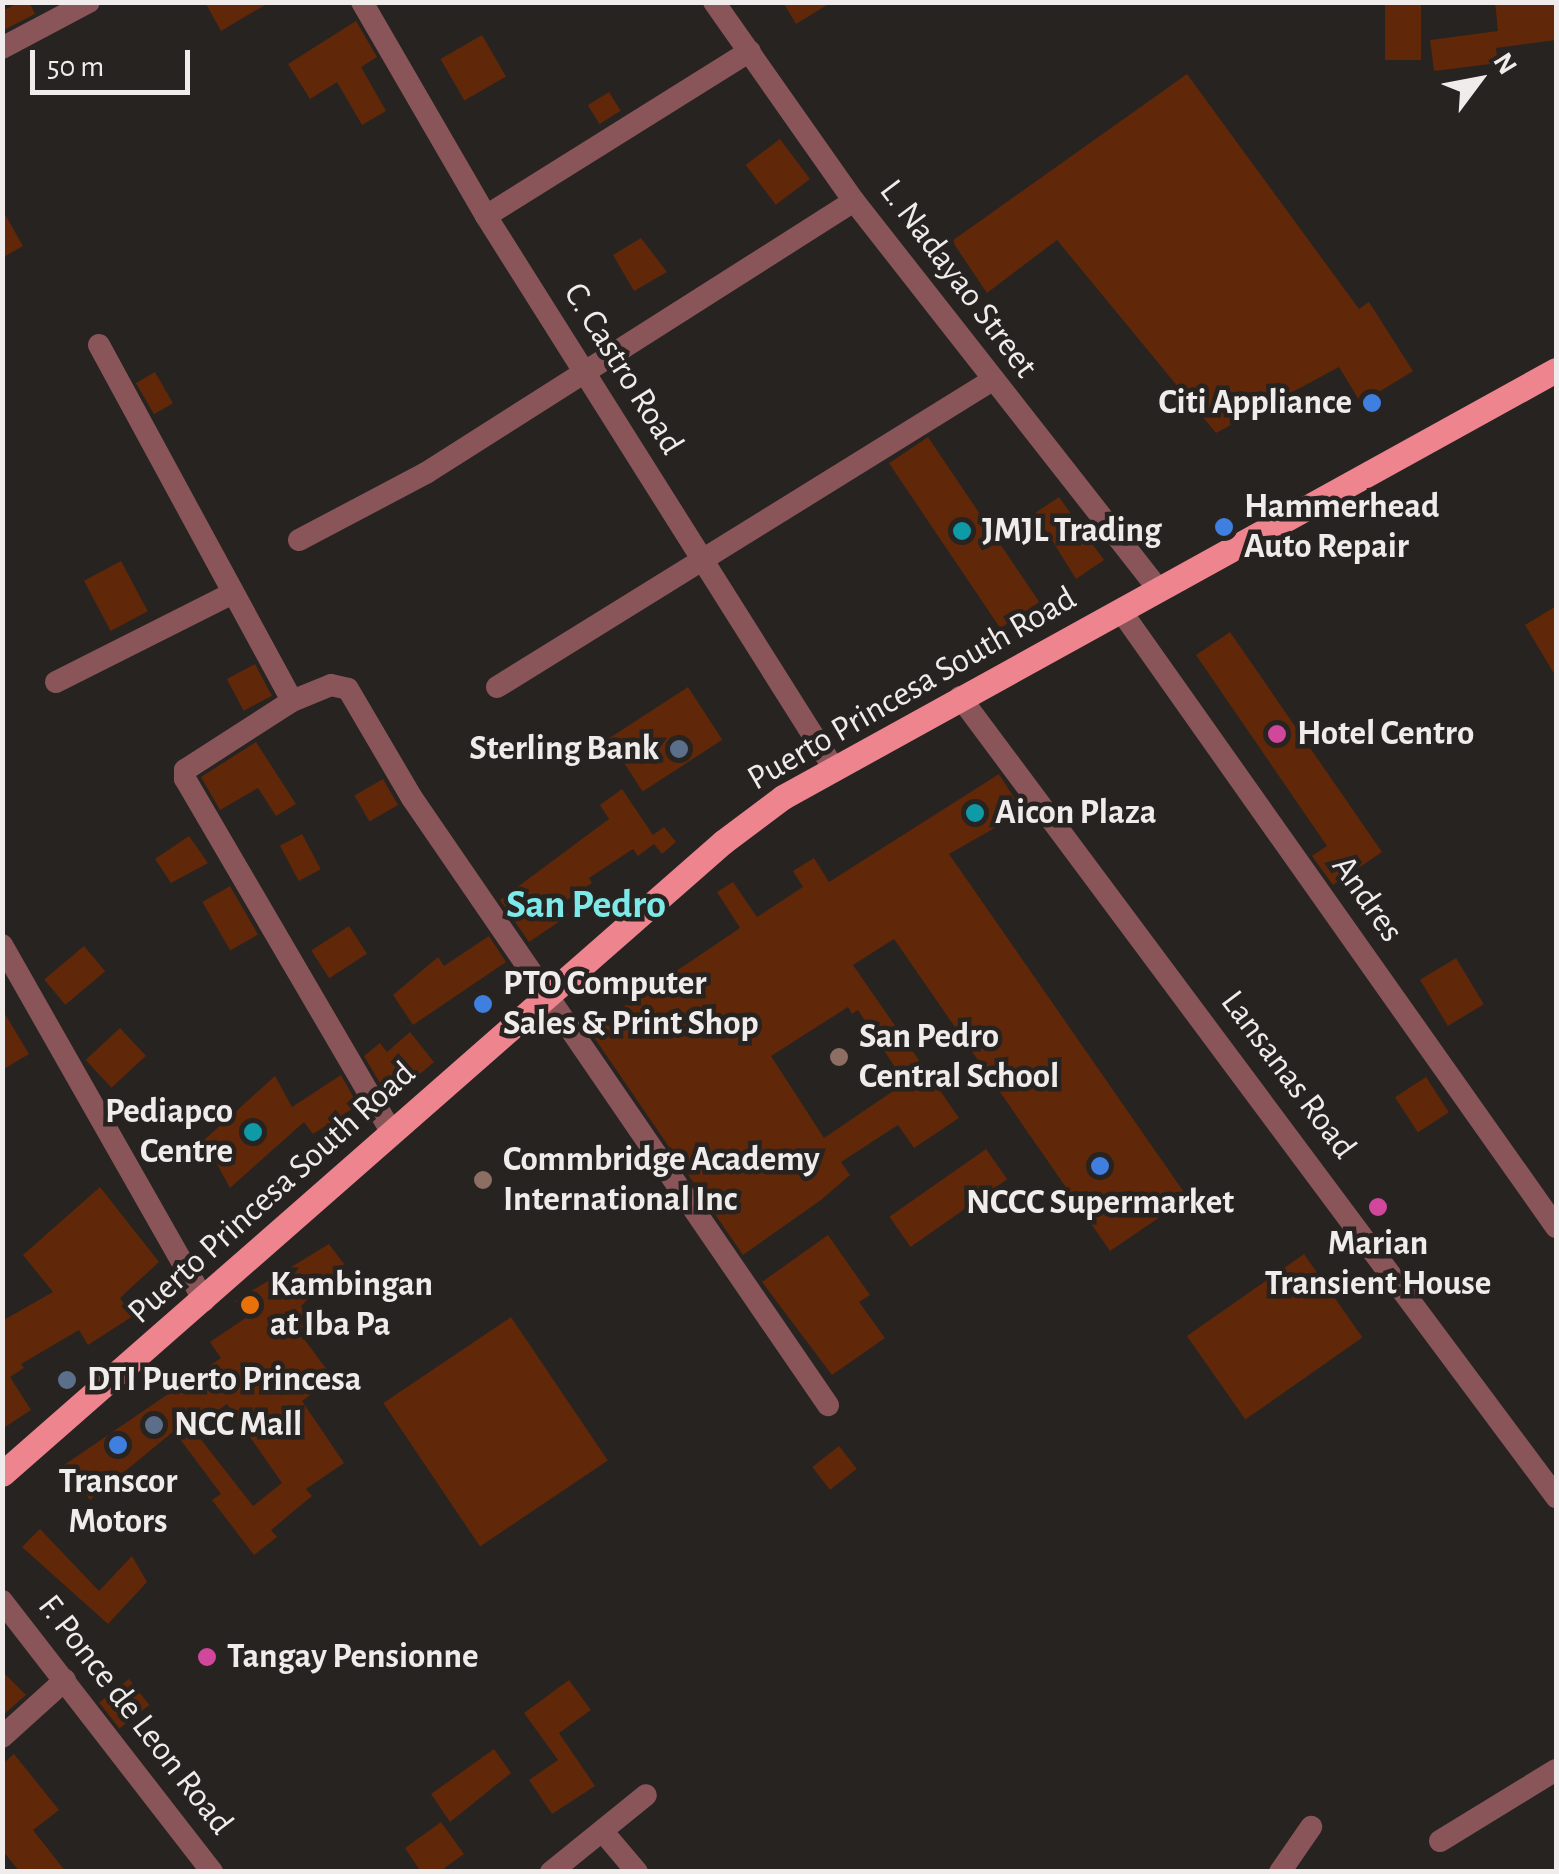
<!DOCTYPE html>
<html>
<head>
<meta charset="utf-8">
<style>
	body { margin:0 }
	#map { position:relative; width:1559px; height:1874px; overflow:hidden; background:#272321; font-family:"Alegreya Sans",sans-serif }
	div>[style] { position:absolute }
	[style*='--x'] { left:calc(var(--x)*1px); top:calc(var(--y)*1px); width:calc(var(--w)*1px); rotate:calc(var(--a)*1deg) }
	.building>* { inset:0; background:#602709; transform-origin:0 0 }
	.minor>* { height:22px; margin:-11px; padding:0 11px; transform-origin:11px; border-radius:11px; background:#895559 }
	.major>* { height:25px; margin:-12.5px; padding:0 12.5px; transform-origin:12.5px; border-radius:12.5px; background:#ee848e }
	.dots>* { width:28px; height:28px; translate:-50% -50%; box-sizing:border-box; border:5px solid #272321; border-radius:50% }
	span { translate:-50% -50%; white-space:nowrap; text-align:center; line-height:1.15; -webkit-text-stroke:9px #272321; paint-order:stroke }
	.street-label { font-size:35px; color:#efeceb }
	.poi-label { font-size:35px; color:#efeceb; font-weight:700 }
	.right { translate:-100% -50%; text-align:right }
	.left { translate:0 -50%; text-align:left }
	.quarter-label { font-size:40px; color:#7de9e8; font-weight:700 }
	.frame { position:absolute; inset:0; border:5px solid #efeceb; pointer-events:none }
	.north { position:absolute; left:1429px; top:30px; width:100px; height:100px; -webkit-text-stroke:8px #272321; paint-order:stroke; rotate:58deg; font-size:28px; font-weight:700; line-height:40px; text-align:center; color:#efeceb }
	.north::after { content:''; display:block; margin:auto; width:35px; height:45px; background:#efeceb; clip-path:polygon(50% 0,100% 100%,50% 72%,0 100%) }
	.scale { position:absolute; left:30px; top:50px; width:160px; height:45px; box-sizing:border-box; border:5px solid #efeceb; border-top:0; padding-left:12px; font-size:30px; line-height:35px; white-space:nowrap; color:#efeceb; -webkit-text-stroke:8px #272321; paint-order:stroke }
</style>
</head>
<body>
<div id="map">
	<div class="building">
		<i style="clip-path:polygon(20px 2px,29px 2px,35px 14px,2px 31px,2px 11px)"></i>
		<i style="clip-path:polygon(205px 2px,270px 2px,221px 31px)"></i>
		<i style="clip-path:polygon(783px 2px,832px 2px,796px 24px)"></i>
		<i style="left:1385px;top:2px;width:36px;height:58px"></i>
		<i style="clip-path:polygon(1495px 2px,1556px 2px,1556px 40px,1496px 48px,1498px 63px,1434px 71px,1430px 40px,1498px 31px)"></i>
		<i style="clip-path:polygon(356px 21px,377px 57px,361px 67px,386px 111px,362px 125px,337px 82px,310px 99px,288px 64px)"></i>
		<i style="left:482px;top:35px;width:48px;height:48px;rotate:60deg"></i>
		<i style="clip-path:polygon(1187px 74px,1359px 309px,1369px 302px,1413px 371px,1361px 403px,1339px 367px,1216px 433px,1057px 240px,987px 293px,952px 241px)"></i>
		<i style="left:609px;top:92px;width:22px;height:25px;rotate:58deg"></i>
		<i style="left:780px;top:139px;width:50px;height:43px;rotate:53deg"></i>
		<i style="clip-path:polygon(2px 209px,23px 246px,2px 258px)"></i>
		<i style="clip-path:polygon(641px 238px,667px 272px,634px 291px,613px 255px)"></i>
		<i style="left:155px;top:372px;width:36px;height:22px;rotate:60deg"></i>
		<i style="left:928px;top:437px;width:199px;height:47px;rotate:56deg"></i>
		<i style="clip-path:polygon(1059px 497px,1104px 560px,1076px 579px,1035px 513px)"></i>
		<i style="left:121px;top:561px;width:57px;height:42px;rotate:62deg"></i>
		<i style="clip-path:polygon(1556px 606px,1556px 677px,1525px 625px)"></i>
		<i style="clip-path:polygon(1230px 632px,1382px 852px,1333px 885px,1312px 856px,1327px 846px,1196px 655px)"></i>
		<i style="left:255px;top:664px;width:36px;height:32px;rotate:62deg"></i>
		<i style="left:688px;top:687px;width:63px;height:95px;rotate:57deg"></i>
		<i style="clip-path:polygon(256px 742px,296px 804px,276px 816px,258px 788px,220px 810px,201px 777px)"></i>
		<i style="clip-path:polygon(evenodd,999px 774px,1023px 812px,949px 854px,1188px 1198px,1110px 1251px,894px 939px,853px 965px,959px 1118px,914px 1148px,898px 1125px,841px 1162px,850px 1175px,821px 1200px,743px 1255px,589px 1030px,740px 928px,717px 892px,733px 882px,757px 917px,803px 887px,793px 871px,814px 858px,829px 882px,999px 774px,848px 1007px,852px 1014px,858px 1010px,905px 1083px,824px 1138px,771px 1056px,848px 1007px)"></i>
		<i style="left:383px;top:779px;width:30px;height:33px;rotate:60deg"></i>
		<i style="clip-path:polygon(622px 789px,653px 835px,664px 827px,676px 842px,662px 854px,654px 844px,638px 856px,633px 849px,589px 878px,592px 883px,561px 904px,569px 915px,529px 942px,500px 900px,609px 819px,600px 805px)"></i>
		<i style="left:302px;top:834px;width:40px;height:25px;rotate:62deg"></i>
		<i style="clip-path:polygon(189px 836px,208px 863px,171px 883px,155px 859px)"></i>
		<i style="left:230px;top:886px;width:56px;height:32px;rotate:60deg"></i>
		<i style="left:349px;top:926px;width:33px;height:45px;rotate:57deg"></i>
		<i style="clip-path:polygon(489px 936px,506px 962px,413px 1025px,393px 995px,438px 957px,444px 966px)"></i>
		<i style="left:84px;top:946px;width:33px;height:52px;rotate:50deg"></i>
		<i style="left:1456px;top:958px;width:54px;height:42px;rotate:59deg"></i>
		<i style="clip-path:polygon(2px 1009px,29px 1054px,2px 1070px)"></i>
		<i style="left:120px;top:1028px;width:38px;height:47px;rotate:47deg"></i>
		<i style="clip-path:polygon(410px 1032px,434px 1062px,390px 1100px,364px 1056px,380px 1043px,387px 1052px)"></i>
		<i style="clip-path:polygon(341px 1075px,358px 1105px,313px 1134px,304px 1122px,230px 1188px,204px 1140px,275px 1076px,292px 1107px)"></i>
		<i style="left:1426px;top:1077px;width:42px;height:37px;rotate:57deg"></i>
		<i style="left:986px;top:1149px;width:37px;height:118px;rotate:55deg"></i>
		<i style="clip-path:polygon(100px 1187px,159px 1262px,120px 1298px,133px 1316px,88px 1345px,79px 1330px,21px 1364px,24px 1368px,10px 1377px,31px 1410px,2px 1429px,2px 1321px,53px 1292px,23px 1255px)"></i>
		<i style="clip-path:polygon(828px 1235px,870px 1295px,859px 1302px,885px 1338px,832px 1375px,762px 1282px)"></i>
		<i style="clip-path:polygon(evenodd,329px 1244px,344px 1264px,301px 1306px,312px 1322px,299px 1332px,333px 1378px,302px 1401px,344px 1463px,306px 1489px,312px 1496px,271px 1530px,277px 1537px,254px 1555px,212px 1500px,221px 1494px,174px 1431px,90px 1500px,64px 1465px,221px 1358px,210px 1342px,247px 1317px,235px 1301px,329px 1244px,227px 1404px,282px 1483px,253px 1506px,192px 1428px,227px 1404px)"></i>
		<i style="left:1304px;top:1254px;width:102px;height:143px;rotate:55deg"></i>
		<i style="left:511px;top:1317px;width:173px;height:154px;rotate:56deg"></i>
		<i style="left:839px;top:1446px;width:29px;height:34px;rotate:52deg"></i>
		<i style="clip-path:polygon(40px 1529px,99px 1591px,132px 1556px,147px 1582px,108px 1624px,22px 1547px)"></i>
		<i style="clip-path:polygon(2px 1671px,26px 1695px,2px 1716px)"></i>
		<i style="left:129px;top:1679px;width:33px;height:38px;rotate:52deg"></i>
		<i style="clip-path:polygon(569px 1680px,591px 1710px,559px 1733px,595px 1786px,552px 1814px,529px 1780px,558px 1760px,524px 1713px)"></i>
		<i style="clip-path:polygon(494px 1749px,511px 1773px,450px 1822px,431px 1794px)"></i>
		<i style="clip-path:polygon(14px 1754px,59px 1810px,33px 1830px,66px 1872px,20px 1872px,2px 1850px,2px 1764px)"></i>
		<i style="clip-path:polygon(441px 1822px,464px 1854px,439px 1872px,421px 1872px,405px 1848px)"></i>
	</div>
	<div class="minor">
		<i style="--x:362;--y:2;--w:247;--a:59.9"></i>
		<i style="--x:486;--y:216;--w:651;--a:57.8"></i>
		<i style="--x:714;--y:2;--w:243;--a:54.9"></i>
		<i style="--x:854;--y:201;--w:494;--a:51.9"></i>
		<i style="--x:2;--y:48;--w:98;--a:-27.9"></i>
		<i style="--x:486;--y:216;--w:311;--a:-32"></i>
		<i style="--x:99;--y:345;--w:405;--a:61.5"></i>
		<i style="--x:299;--y:540;--w:144;--a:-27.8"></i>
		<i style="--x:426;--y:473;--w:507;--a:-32.44"></i>
		<i style="--x:1121;--y:611;--w:754;--a:54.77"></i>
		<i style="--x:56;--y:682;--w:196;--a:-26.7"></i>
		<i style="--x:497;--y:687;--w:581;--a:-31.78"></i>
		<i style="--x:960;--y:697;--w:998;--a:53.31"></i>
		<i style="--x:2;--y:945;--w:409;--a:60.4"></i>
		<i style="--x:392;--y:1133;--w:410;--a:-120.3"></i>
		<i style="--x:185;--y:779;--w:9;--a:-90"></i>
		<i style="--x:185;--y:770;--w:127;--a:-32.8"></i>
		<i style="--x:292;--y:701;--w:42;--a:-22.3"></i>
		<i style="--x:331;--y:685;--w:17;--a:13"></i>
		<i style="--x:348;--y:689;--w:126;--a:59.6"></i>
		<i style="--x:412;--y:798;--w:736;--a:55.58"></i>
		<i style="--x:2;--y:1601;--w:343;--a:52.2"></i>
		<i style="--x:2;--y:1737;--w:85;--a:-42.1"></i>
		<i style="--x:604;--y:1833;--w:51;--a:49.8"></i>
		<i style="--x:1440;--y:1841;--w:136;--a:-31.5"></i>
		<i style="--x:551;--y:1872;--w:122;--a:-39"></i>
		<i style="--x:1280;--y:1872;--w:55;--a:-55.4"></i>
	</div>
	<div class="major">
		<i style="--x:2;--y:1474;--w:959;--a:-41.24"></i>
		<i style="--x:723;--y:842;--w:75;--a:-36.9"></i>
		<i style="--x:783;--y:797;--w:883;--a:-28.92"></i>
	</div>
	<div class="dots">
		<i style="left:1372px;top:403px;background:#3f7fe0"></i>
		<i style="left:1224px;top:527px;background:#3f7fe0"></i>
		<i style="left:962px;top:531px;background:#0f9aa8"></i>
		<i style="left:1277px;top:734px;background:#d1479c"></i>
		<i style="left:679px;top:749px;background:#5c6f8a"></i>
		<i style="left:975px;top:813px;background:#0f9aa8"></i>
		<i style="left:483px;top:1004px;background:#3f7fe0"></i>
		<i style="left:839px;top:1057px;background:#8d6e63"></i>
		<i style="left:253px;top:1132px;background:#0f9aa8"></i>
		<i style="left:1100px;top:1166px;background:#3f7fe0"></i>
		<i style="left:483px;top:1180px;background:#8d6e63"></i>
		<i style="left:1378px;top:1207px;background:#d1479c"></i>
		<i style="left:250px;top:1305px;background:#e8710a"></i>
		<i style="left:67px;top:1380px;background:#5c6f8a"></i>
		<i style="left:154px;top:1425px;background:#5c6f8a"></i>
		<i style="left:118px;top:1445px;background:#3f7fe0"></i>
		<i style="left:207px;top:1657px;background:#d1479c"></i>
	</div>
	<div class="street-label">
		<span style="left:958px;top:279px;rotate:53deg">L. Nadayao Street</span>
		<span style="left:623px;top:369px;rotate:58deg">C. Castro Road</span>
		<span style="left:912px;top:689px;rotate:-30deg">Puerto Princesa South Road</span>
		<span style="left:1367px;top:899px;rotate:55deg">Andres</span>
		<span style="left:1288px;top:1075px;rotate:53deg">Lansanas Road</span>
		<span style="left:272px;top:1193px;rotate:-42deg">Puerto Princesa South Road</span>
		<span style="left:135px;top:1715px;rotate:52deg">F. Ponce de Leon Road</span>
	</div>
	<div class="poi-label">
		<span class="right" style="left:1352px;top:403px">Citi Appliance</span>
		<span class="left" style="left:1244px;top:527px">Hammerhead<br>Auto Repair</span>
		<span class="left" style="left:982px;top:531px">JMJL Trading</span>
		<span class="left" style="left:1297px;top:734px">Hotel Centro</span>
		<span class="right" style="left:659px;top:749px">Sterling Bank</span>
		<span class="left" style="left:995px;top:813px">Aicon Plaza</span>
		<span class="left" style="left:503px;top:1004px">PTO Computer<br>Sales &amp; Print Shop</span>
		<span class="left" style="left:859px;top:1057px">San Pedro<br>Central School</span>
		<span class="right" style="left:233px;top:1132px">Pediapco<br>Centre</span>
		<span class="left" style="left:503px;top:1180px">Commbridge Academy<br>International Inc</span>
		<span style="left:1100px;top:1203px">NCCC Supermarket</span>
		<span style="left:1378px;top:1264px">Marian<br>Transient House</span>
		<span class="left" style="left:270px;top:1305px">Kambingan<br>at Iba Pa</span>
		<span class="left" style="left:87px;top:1380px">DTI Puerto Princesa</span>
		<span class="left" style="left:174px;top:1425px">NCC Mall</span>
		<span style="left:118px;top:1502px">Transcor<br>Motors</span>
		<span class="left" style="left:227px;top:1657px">Tangay Pensionne</span>
	</div>
	<div class="quarter-label">
		<span style="left:586px;top:905px">San Pedro</span>
	</div>
	<div class="frame"></div>
	<div class="north">N</div>
	<div class="scale">50 m</div>
</div>
</body>
</html>
